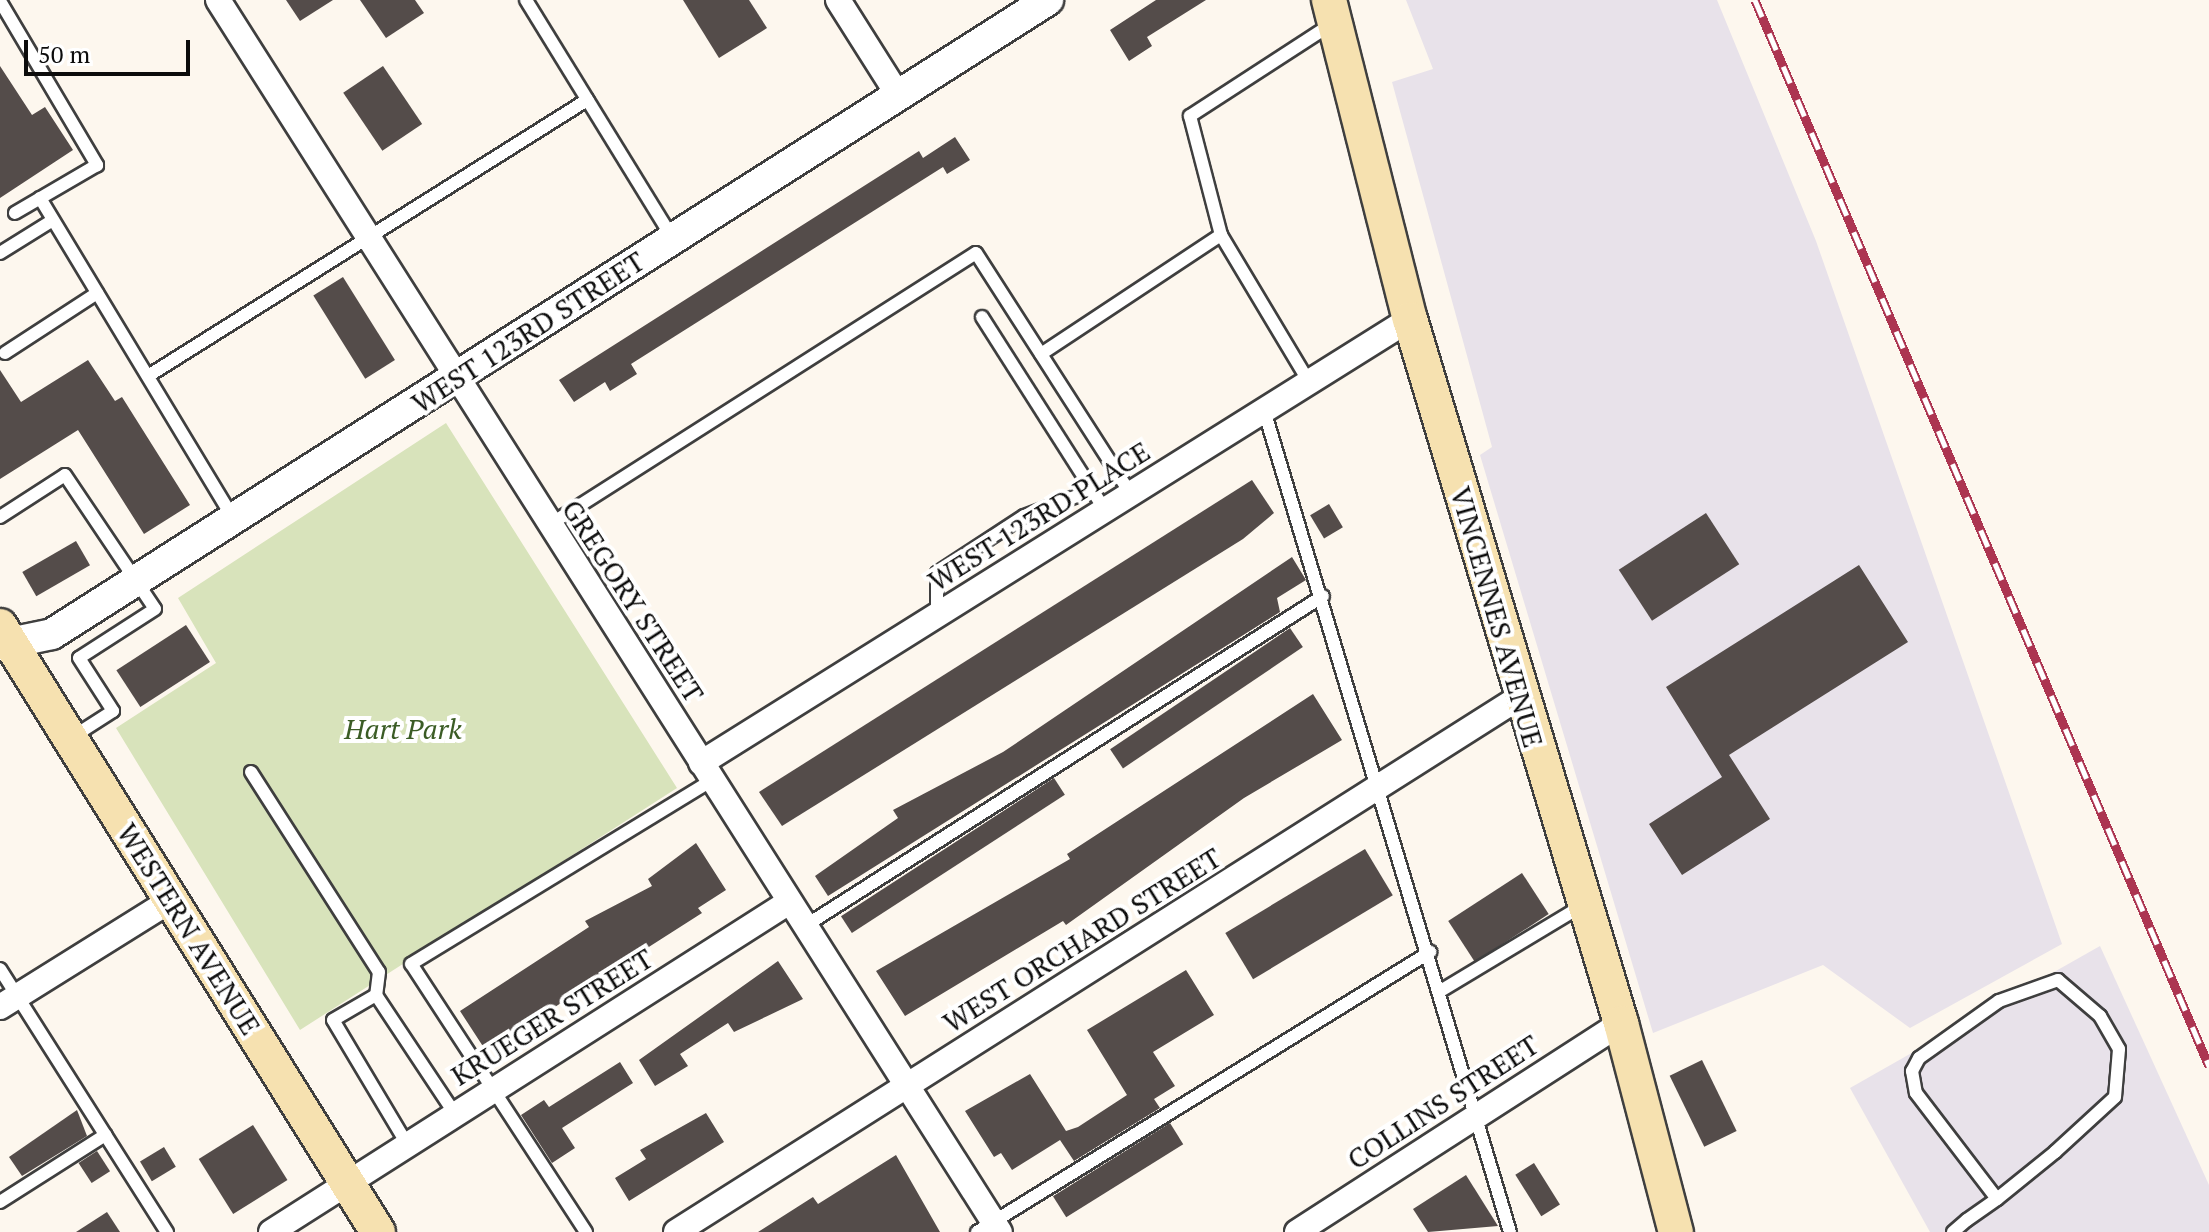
<!DOCTYPE html>
<html>
<head>
<meta charset="utf-8">
<style>
	body { margin:0 }
	#map { position:relative; width:2209px; height:1232px; overflow:hidden; background:#fdf7ee; font-family:"PT Serif",serif }
	div>[style] { position:absolute }
	[style*='--x'] { left:calc(var(--x)*1px); top:calc(var(--y)*1px); width:calc(var(--w)*1px); rotate:calc(var(--a)*1deg) }
	.industrial>* { inset:0; background:#e8e2ea }
	.green>* { inset:0; background:#d8e3bb }
	.building>* { inset:0; background:#544c4a; transform-origin:0 0 }
	.roads { filter:drop-shadow(2px 0 #3f3f3f) drop-shadow(-2px 0 #3f3f3f) drop-shadow(0 2px #3f3f3f) drop-shadow(0 -2px #3f3f3f) }
	.service>* { height:12px; margin:-6px; padding:0 6px; transform-origin:6px; border-radius:6px; background:#fff }
	.minor>* { height:24px; margin:-12px; padding:0 12px; transform-origin:12px; border-radius:12px; background:#fff }
	.tertiary>* { height:30px; margin:-15px; padding:0 15px; transform-origin:15px; border-radius:15px; background:#fff }
	.secondary>* { height:34px; margin:-17px; padding:0 17px; transform-origin:17px; border-radius:17px; background:#f6e1b0 }
	.rail>* { height:9px; margin-top:-4.5px; transform-origin:0; background:repeating-linear-gradient(90deg,#fff 0 18px,#ac3551 0 36px); box-sizing:border-box; border-block:2px solid #ac3551 }
	span { translate:-50% -50%; white-space:nowrap; text-align:center; line-height:1.15; -webkit-text-stroke:8px #fff; paint-order:stroke }
	.street-label { font-size:28px; color:#0c0c0c }
	.park-label { font-size:28px; color:#3b5c25; font-style:italic }
	.scale { position:absolute; left:24px; top:40px; width:166px; height:36px; box-sizing:border-box; border:4px solid #0c0c0c; border-top:0; padding-left:10px; font-size:24px; line-height:28px; white-space:nowrap; color:#0c0c0c; -webkit-text-stroke:6px #fff; paint-order:stroke }
</style>
</head>
<body>
<div id="map">
	<div class="industrial">
		<i style="clip-path:polygon(1406px 0,1717px 0,1816px 241px,2062px 944px,1910px 1028px,1823px 965px,1653px 1033px,1480px 455px,1492px 447px,1392px 82px,1433px 69px)"></i>
		<i style="clip-path:polygon(2100px 946px,2209px 1185px,2209px 1232px,1930px 1232px,1850px 1088px)"></i>
	</div>
	<div class="green">
		<i style="clip-path:polygon(446px 423px,677px 788px,300px 1030px,116px 728px,216px 663px,178px 598px)"></i>
	</div>
	<div class="building">
		<i style="clip-path:polygon(286px 0,333px 0,300px 21px)"></i>
		<i style="clip-path:polygon(360px 0,415px 0,424px 13px,386px 38px)"></i>
		<i style="clip-path:polygon(683px 0,749px 0,767px 28px,719px 58px)"></i>
		<i style="clip-path:polygon(1156px 0,1206px 0,1147px 37px,1152px 46px,1129px 61px,1110px 30px)"></i>
		<i style="clip-path:polygon(0 66px,32px 115px,45px 107px,73px 150px,0 198px)"></i>
		<i style="left:383px;top:66px;width:70px;height:48px;rotate:56deg"></i>
		<i style="clip-path:polygon(955px 137px,970px 160px,947px 174px,943px 167px,631px 364px,637px 374px,610px 391px,605px 382px,574px 402px,559px 380px,919px 151px,923px 158px)"></i>
		<i style="left:343px;top:277px;width:98px;height:35px;rotate:58deg"></i>
		<i style="clip-path:polygon(88px 360px,115px 401px,122px 397px,190px 505px,144px 534px,78px 430px,0 479px,0 370px,21px 402px)"></i>
		<i style="clip-path:polygon(1252px 480px,1274px 513px,1243px 539px,782px 826px,759px 792px)"></i>
		<i style="left:1329px;top:504px;width:27px;height:22px;rotate:59deg"></i>
		<i style="left:1706px;top:513px;width:61px;height:104px;rotate:57deg"></i>
		<i style="left:76px;top:541px;width:28px;height:62px;rotate:60deg"></i>
		<i style="clip-path:polygon(1292px 557px,1306px 580px,1277px 598px,1280px 612px,828px 896px,815px 876px,898px 818px,893px 810px,1003px 752px)"></i>
		<i style="clip-path:polygon(1859px 565px,1908px 642px,1729px 755px,1770px 819px,1682px 875px,1649px 824px,1722px 777px,1666px 687px)"></i>
		<i style="left:186px;top:625px;width:44px;height:83px;rotate:57deg"></i>
		<i style="left:1290px;top:628px;width:23px;height:217px;rotate:56deg"></i>
		<i style="clip-path:polygon(1313px 694px,1342px 740px,1244px 798px,1066px 925px,1063px 921px,905px 1016px,876px 971px,1070px 859px,1067px 854px)"></i>
		<i style="left:1054px;top:778px;width:20px;height:254px;rotate:57deg"></i>
		<i style="clip-path:polygon(696px 843px,726px 890px,698px 908px,702px 913px,486px 1051px,460px 1011px,589px 927px,585px 921px,652px 886px,648px 879px)"></i>
		<i style="left:1365px;top:849px;width:54px;height:163px;rotate:59deg"></i>
		<i style="left:1522px;top:873px;width:49px;height:88px;rotate:57deg"></i>
		<i style="clip-path:polygon(778px 961px,803px 999px,734px 1032px,728px 1023px,680px 1054px,688px 1066px,655px 1086px,639px 1060px)"></i>
		<i style="clip-path:polygon(1186px 970px,1214px 1015px,1153px 1052px,1175px 1086px,1154px 1099px,1160px 1108px,1074px 1161px,1060px 1140px,1012px 1170px,1001px 1153px,994px 1157px,965px 1111px,1030px 1074px,1066px 1131px,1078px 1127px,1127px 1095px,1087px 1030px)"></i>
		<i style="left:1702px;top:1060px;width:79px;height:36px;rotate:64deg"></i>
		<i style="clip-path:polygon(620px 1062px,633px 1083px,562px 1128px,575px 1148px,552px 1163px,521px 1115px,544px 1100px,549px 1107px)"></i>
		<i style="clip-path:polygon(77px 1110px,87px 1136px,22px 1176px,9px 1157px)"></i>
		<i style="clip-path:polygon(706px 1113px,724px 1142px,629px 1201px,615px 1178px,646px 1159px,640px 1150px)"></i>
		<i style="left:1170px;top:1123px;width:25px;height:138px;rotate:58deg"></i>
		<i style="left:253px;top:1125px;width:65px;height:64px;rotate:58deg"></i>
		<i style="left:164px;top:1147px;width:23px;height:28px;rotate:59deg"></i>
		<i style="left:97px;top:1151px;width:24px;height:22px;rotate:57deg"></i>
		<i style="clip-path:polygon(896px 1155px,940px 1232px,758px 1232px,813px 1197px,818px 1204px)"></i>
		<i style="left:1534px;top:1163px;width:49px;height:22px;rotate:58deg"></i>
		<i style="clip-path:polygon(1466px 1175px,1498px 1226px,1428px 1232px,1413px 1209px)"></i>
		<i style="clip-path:polygon(107px 1212px,120px 1232px,76px 1232px)"></i>
	</div>
	<div class="roads">
		<div class="service">
			<i style="--x:526;--y:0;--w:281;--a:58.4"></i>
			<i style="--x:0;--y:1;--w:191;--a:59.4"></i>
			<i style="--x:97;--y:165;--w:95;--a:149.7"></i>
			<i style="--x:40;--y:198;--w:375;--a:58.9"></i>
			<i style="--x:0;--y:253;--w:62;--a:-31.9"></i>
			<i style="--x:982;--y:317;--w:229;--a:57.5"></i>
			<i style="--x:5;--y:353;--w:110;--a:-33.1"></i>
			<i style="--x:1041;--y:354;--w:216;--a:-33.5"></i>
			<i style="--x:148;--y:376;--w:519;--a:-32.16"></i>
			<i style="--x:1309;--y:382;--w:171;--a:-120.9"></i>
			<i style="--x:1221;--y:235;--w:123;--a:-104.6"></i>
			<i style="--x:1190;--y:116;--w:171;--a:-33"></i>
			<i style="--x:1264;--y:410;--w:858;--a:73.34"></i>
			<i style="--x:0;--y:517;--w:77;--a:-32.9"></i>
			<i style="--x:65;--y:475;--w:161;--a:56.1"></i>
			<i style="--x:155;--y:609;--w:90;--a:147.2"></i>
			<i style="--x:79;--y:658;--w:63;--a:57.3"></i>
			<i style="--x:113;--y:711;--w:50;--a:147.3"></i>
			<i style="--x:549;--y:525;--w:506;--a:-32.5"></i>
			<i style="--x:976;--y:253;--w:287;--a:57.3"></i>
			<i style="--x:937;--y:615;--w:42;--a:-90"></i>
			<i style="--x:937;--y:573;--w:104;--a:-33.2"></i>
			<i style="--x:1024;--y:516;--w:74;--a:-20.6"></i>
			<i style="--x:251;--y:772;--w:237;--a:57.4"></i>
			<i style="--x:379;--y:972;--w:23;--a:97"></i>
			<i style="--x:805;--y:926;--w:614;--a:-32.5"></i>
			<i style="--x:0;--y:969;--w:312;--a:57.6"></i>
			<i style="--x:1442;--y:990;--w:163;--a:-31"></i>
			<i style="--x:407;--y:1144;--w:144;--a:-120.8"></i>
			<i style="--x:333;--y:1020;--w:50;--a:-30.2"></i>
			<i style="--x:376;--y:995;--w:143;--a:56.4"></i>
			<i style="--x:0;--y:1202;--w:125;--a:-32.5"></i>
			<i style="--x:586;--y:1232;--w:320;--a:-123.1"></i>
			<i style="--x:411;--y:964;--w:353;--a:-31.4"></i>
			<i style="--x:977;--y:1232;--w:533;--a:-31.72"></i>
			<i style="--x:1953;--y:1232;--w:18;--a:-41"></i>
			<i style="--x:1967;--y:1220;--w:37;--a:-35"></i>
			<i style="--x:1997;--y:1199;--w:75;--a:-39"></i>
			<i style="--x:2055;--y:1152;--w:81;--a:-42.5"></i>
			<i style="--x:2115;--y:1097;--w:48;--a:-85.2"></i>
			<i style="--x:2119;--y:1049;--w:38;--a:-120"></i>
			<i style="--x:2100;--y:1016;--w:55;--a:-139.4"></i>
			<i style="--x:2058;--y:980;--w:63;--a:160.4"></i>
			<i style="--x:1999;--y:1001;--w:98;--a:144.5"></i>
			<i style="--x:1919;--y:1058;--w:15;--a:118"></i>
			<i style="--x:1912;--y:1071;--w:22;--a:80"></i>
			<i style="--x:1916;--y:1093;--w:133;--a:52.6"></i>
		</div>
		<div class="minor">
			<i style="--x:218;--y:0;--w:1459;--a:57.6"></i>
			<i style="--x:838;--y:0;--w:112;--a:57.7"></i>
			<i style="--x:701;--y:763;--w:837;--a:-32.06"></i>
			<i style="--x:0;--y:1007;--w:202;--a:-32"></i>
			<i style="--x:271;--y:1232;--w:614;--a:-32.5"></i>
			<i style="--x:676;--y:1232;--w:999;--a:-32.37"></i>
			<i style="--x:1297;--y:1232;--w:386;--a:-32.8"></i>
		</div>
		<div class="tertiary">
			<i style="--x:0;--y:645;--w:53;--a:-11.9"></i>
			<i style="--x:52;--y:634;--w:1181;--a:-32.48"></i>
		</div>
		<div class="secondary">
			<i style="--x:1329;--y:0;--w:329;--a:75.8"></i>
			<i style="--x:1410;--y:319;--w:735;--a:73.32"></i>
			<i style="--x:1621;--y:1023;--w:216;--a:75.3"></i>
			<i style="--x:0;--y:626;--w:714;--a:58.05"></i>
		</div>
	</div>
	<div class="rail">
		<i style="--x:1755;--y:0;--w:1159;--a:66.93"></i>
	</div>
	<div class="street-label">
		<span style="left:528px;top:332px;rotate:-33deg">WEST 123RD STREET</span>
		<span style="left:1039px;top:516px;rotate:-32deg">WEST 123RD PLACE</span>
		<span style="left:633px;top:601px;rotate:57deg">GREGORY STREET</span>
		<span style="left:1497px;top:617px;rotate:74deg">VINCENNES AVENUE</span>
		<span style="left:189px;top:929px;rotate:58deg">WESTERN AVENUE</span>
		<span style="left:1082px;top:940px;rotate:-32deg">WEST ORCHARD STREET</span>
		<span style="left:552px;top:1017px;rotate:-32deg">KRUEGER STREET</span>
		<span style="left:1443px;top:1102px;rotate:-33deg">COLLINS STREET</span>
	</div>
	<div class="park-label">
		<span style="left:403px;top:729px">Hart Park</span>
	</div>
	<div class="scale">50 m</div>
</div>
</body>
</html>
